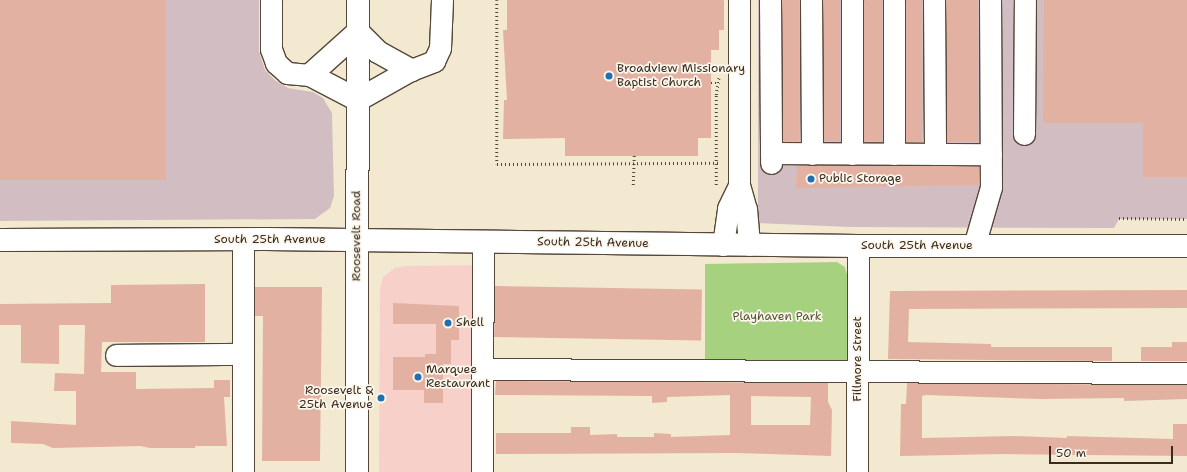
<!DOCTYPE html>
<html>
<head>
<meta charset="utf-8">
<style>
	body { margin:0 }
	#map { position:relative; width:1187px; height:472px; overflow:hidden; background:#f2e9d0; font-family:"Shantell Sans",sans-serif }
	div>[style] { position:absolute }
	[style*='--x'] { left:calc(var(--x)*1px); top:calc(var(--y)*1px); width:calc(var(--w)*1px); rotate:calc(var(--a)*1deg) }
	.built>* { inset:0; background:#f7d0ca }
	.industrial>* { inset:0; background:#d2bec2 }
	.green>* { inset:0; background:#a6d27f }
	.building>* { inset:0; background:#e3b1a2; transform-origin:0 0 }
	.path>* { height:2.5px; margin-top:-1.25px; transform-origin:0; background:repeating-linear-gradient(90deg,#564739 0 1px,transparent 0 4px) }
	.roads { filter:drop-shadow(1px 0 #564739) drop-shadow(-1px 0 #564739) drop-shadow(0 1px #564739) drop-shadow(0 -1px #564739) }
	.minor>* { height:21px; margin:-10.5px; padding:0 10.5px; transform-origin:10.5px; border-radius:10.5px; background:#fff }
	.major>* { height:22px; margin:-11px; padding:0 11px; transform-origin:11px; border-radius:11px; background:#fff }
	.dots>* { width:11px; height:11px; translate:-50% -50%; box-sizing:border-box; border:2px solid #fbf7ec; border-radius:50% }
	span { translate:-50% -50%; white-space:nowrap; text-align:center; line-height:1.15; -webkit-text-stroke:3.5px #fbf7ec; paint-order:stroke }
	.poi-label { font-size:12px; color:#3b2a1e }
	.left { translate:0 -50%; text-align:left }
	.right { translate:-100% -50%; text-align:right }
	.street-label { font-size:12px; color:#3b2a1e }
	.park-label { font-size:12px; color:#565436 }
	.scale { position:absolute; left:1049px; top:446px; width:124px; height:18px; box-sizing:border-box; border:2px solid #3b2a1e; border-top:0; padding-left:5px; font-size:12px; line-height:14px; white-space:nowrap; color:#3b2a1e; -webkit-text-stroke:3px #fbf7ec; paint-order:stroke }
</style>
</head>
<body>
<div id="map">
	<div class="built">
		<i style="clip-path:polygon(483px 265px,482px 472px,379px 472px,380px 289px,383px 277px,395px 268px,406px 266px)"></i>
	</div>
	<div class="industrial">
		<i style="clip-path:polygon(0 0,259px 0,259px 51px,265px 70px,276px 81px,288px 88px,313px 92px,323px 98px,332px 113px,334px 196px,330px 208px,315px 219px,0 221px)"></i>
		<i style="clip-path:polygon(758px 0,1187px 0,1187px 219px,1119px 219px,1114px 228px,850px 227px,758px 223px)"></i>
	</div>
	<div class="green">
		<i style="clip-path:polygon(837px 262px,845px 267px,847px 275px,849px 372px,705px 371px,705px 264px)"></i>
	</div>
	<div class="building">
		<i style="left:0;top:0;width:166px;height:180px"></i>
		<i style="clip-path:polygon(507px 0,724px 0,724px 30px,719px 30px,719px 50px,711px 50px,711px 138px,698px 138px,698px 156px,565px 156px,565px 138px,503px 139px,504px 100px,507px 100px,503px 30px,507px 30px)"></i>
		<i style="left:782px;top:0;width:17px;height:141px"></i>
		<i style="left:823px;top:0;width:17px;height:141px"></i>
		<i style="left:864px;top:0;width:18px;height:141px"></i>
		<i style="left:906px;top:0;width:16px;height:142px"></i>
		<i style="left:946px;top:0;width:32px;height:142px"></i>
		<i style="clip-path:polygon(1044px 0,1187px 0,1187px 177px,1143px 177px,1143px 123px,1043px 123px)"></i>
		<i style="clip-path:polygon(797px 165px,979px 166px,979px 185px,796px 188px)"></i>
		<i style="clip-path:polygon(205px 284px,205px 342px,102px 342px,101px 372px,136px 372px,136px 389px,214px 388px,214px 380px,230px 380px,230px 397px,224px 397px,227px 446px,195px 446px,195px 448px,150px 448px,140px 446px,53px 448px,43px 444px,11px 443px,11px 421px,76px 425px,76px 391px,54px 391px,55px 373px,84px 374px,85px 325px,59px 325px,59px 364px,21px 363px,21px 325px,0 325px,0 304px,111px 303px,111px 285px)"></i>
		<i style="left:495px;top:286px;width:207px;height:51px;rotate:1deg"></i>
		<i style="clip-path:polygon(255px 287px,322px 287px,320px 461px,262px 461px,263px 316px,255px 316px)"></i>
		<i style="clip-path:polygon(1187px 290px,1187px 308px,909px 309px,908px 342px,991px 344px,991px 347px,1112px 347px,1112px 361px,888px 359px,890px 291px)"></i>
		<i style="clip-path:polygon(393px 303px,459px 306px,459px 340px,451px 340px,451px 364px,443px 364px,443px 403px,424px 403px,424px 390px,393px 390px,393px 357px,425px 357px,425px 354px,436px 354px,436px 324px,393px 324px)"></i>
		<i style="clip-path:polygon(1172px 342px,1187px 342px,1187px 361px,1141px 361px,1141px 347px,1172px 347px)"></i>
		<i style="clip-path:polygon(evenodd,496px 381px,828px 383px,828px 402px,832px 410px,831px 456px,737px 453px,496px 454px,496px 433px,571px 433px,571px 427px,590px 427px,590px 435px,617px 434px,617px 437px,654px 437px,654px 433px,671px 434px,671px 437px,730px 435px,730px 395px,667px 397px,667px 402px,652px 403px,652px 396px,495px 395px,496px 381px,751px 396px,811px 397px,810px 425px,751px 425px,751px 396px)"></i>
		<i style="clip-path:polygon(907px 383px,1187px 385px,1187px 399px,1124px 401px,1124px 398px,1041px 399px,926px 395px,922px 396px,922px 438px,1014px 436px,1067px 438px,1067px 436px,1173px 439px,1173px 424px,1187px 424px,1187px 456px,1003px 454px,900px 456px,901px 404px,906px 404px)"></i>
	</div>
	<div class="path">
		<i style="--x:497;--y:0;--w:164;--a:90"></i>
		<i style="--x:497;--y:164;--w:224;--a:-0.3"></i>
		<i style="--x:711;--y:83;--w:7;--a:0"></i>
		<i style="--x:633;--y:185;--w:31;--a:-88"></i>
		<i style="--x:716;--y:185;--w:90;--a:-90"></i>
		<i style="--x:716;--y:95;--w:19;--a:-81"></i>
		<i style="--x:1119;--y:218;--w:68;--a:0.8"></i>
	</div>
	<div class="roads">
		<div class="minor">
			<i style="--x:271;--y:0;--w:49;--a:90"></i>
			<i style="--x:271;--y:49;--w:15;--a:70"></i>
			<i style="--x:276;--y:63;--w:15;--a:42"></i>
			<i style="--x:287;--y:73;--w:23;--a:5"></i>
			<i style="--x:739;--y:0;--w:185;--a:90"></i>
			<i style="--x:739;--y:185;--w:25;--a:74"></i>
			<i style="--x:746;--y:209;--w:36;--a:85"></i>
			<i style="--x:770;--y:0;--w:163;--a:89.6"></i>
			<i style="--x:811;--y:0;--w:154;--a:89.6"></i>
			<i style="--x:852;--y:0;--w:154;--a:90"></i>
			<i style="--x:894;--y:0;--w:154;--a:90"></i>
			<i style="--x:934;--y:0;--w:154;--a:89.6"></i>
			<i style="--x:411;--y:70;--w:25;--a:-21"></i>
			<i style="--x:434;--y:61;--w:14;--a:-65"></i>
			<i style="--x:440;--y:48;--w:48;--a:-87.6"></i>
			<i style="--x:1024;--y:134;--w:134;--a:-89.6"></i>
			<i style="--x:771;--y:153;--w:220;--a:0.3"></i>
			<i style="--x:723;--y:245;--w:37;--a:-82"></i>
			<i style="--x:728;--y:208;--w:25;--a:-64"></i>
			<i style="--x:974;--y:246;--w:61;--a:-73.9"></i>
			<i style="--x:991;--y:187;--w:187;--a:-90.3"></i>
			<i style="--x:116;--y:355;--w:127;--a:-0.5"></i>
			<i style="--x:483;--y:369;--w:704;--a:0.33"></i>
			<i style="--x:243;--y:472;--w:233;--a:-90"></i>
			<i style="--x:482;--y:472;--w:231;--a:-89.8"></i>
			<i style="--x:857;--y:472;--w:226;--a:-89.7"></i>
		</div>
		<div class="major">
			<i style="--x:358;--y:32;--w:64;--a:138.1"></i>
			<i style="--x:310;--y:75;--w:54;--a:27.5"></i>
			<i style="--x:358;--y:32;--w:28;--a:45"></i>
			<i style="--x:378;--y:52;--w:38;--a:29"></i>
			<i style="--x:358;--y:100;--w:61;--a:-29.5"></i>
			<i style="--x:0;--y:240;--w:266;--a:-0.2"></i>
			<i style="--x:266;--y:239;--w:592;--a:0.68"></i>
			<i style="--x:858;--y:246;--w:329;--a:0"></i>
			<i style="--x:357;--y:472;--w:472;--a:-89.9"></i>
		</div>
	</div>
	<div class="dots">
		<i style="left:609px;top:76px;background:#1f6fb2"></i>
		<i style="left:811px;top:179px;background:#1f6fb2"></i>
		<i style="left:448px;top:323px;background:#1f6fb2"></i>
		<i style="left:418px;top:377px;background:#1f6fb2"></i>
		<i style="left:381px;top:398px;background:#1f6fb2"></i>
	</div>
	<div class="poi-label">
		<span class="left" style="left:617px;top:76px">Broadview Missionary<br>Baptist Church</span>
		<span class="left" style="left:819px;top:179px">Public Storage</span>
		<span class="left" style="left:456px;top:323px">Shell</span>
		<span class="left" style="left:426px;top:377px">Marquee<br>Restaurant</span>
		<span class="right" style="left:373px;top:398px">Roosevelt &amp;<br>25th Avenue</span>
	</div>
	<div class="street-label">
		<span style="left:357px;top:236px;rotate:-90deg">Roosevelt Road</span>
		<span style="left:270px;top:240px">South 25th Avenue</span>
		<span style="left:593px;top:243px;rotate:1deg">South 25th Avenue</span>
		<span style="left:917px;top:246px">South 25th Avenue</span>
		<span style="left:858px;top:359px;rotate:-90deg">Fillmore Street</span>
	</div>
	<div class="park-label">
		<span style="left:777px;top:317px">Playhaven Park</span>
	</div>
	<div class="scale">50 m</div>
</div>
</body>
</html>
